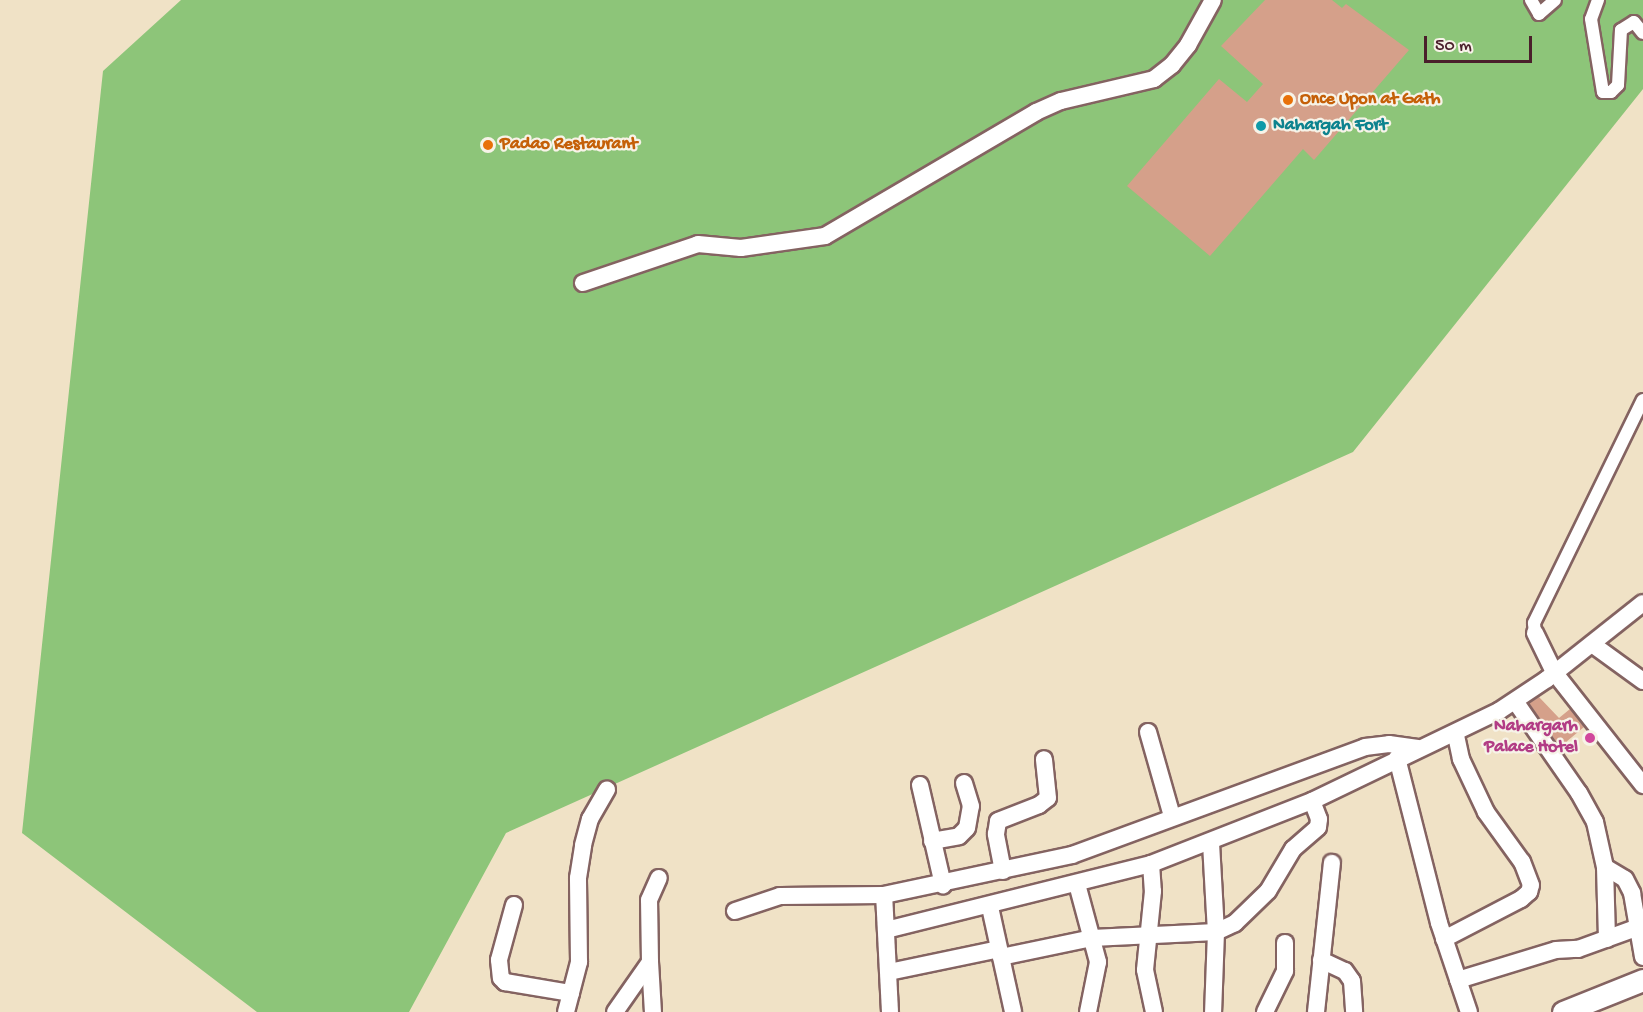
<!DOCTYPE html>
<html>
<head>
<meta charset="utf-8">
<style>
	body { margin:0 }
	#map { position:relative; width:1643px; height:1012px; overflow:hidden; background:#f0e2c6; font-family:"Gochi Hand",sans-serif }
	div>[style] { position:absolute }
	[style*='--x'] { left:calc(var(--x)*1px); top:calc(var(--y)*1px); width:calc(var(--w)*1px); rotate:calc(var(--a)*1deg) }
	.green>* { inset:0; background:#8dc579 }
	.building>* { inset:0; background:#d5a08a }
	.roads { filter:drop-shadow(2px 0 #846361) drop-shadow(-2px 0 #846361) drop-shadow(0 2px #846361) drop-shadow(0 -2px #846361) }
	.pedestrian>* { height:12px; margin:-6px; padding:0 6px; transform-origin:6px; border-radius:6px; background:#fff }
	.minor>* { height:16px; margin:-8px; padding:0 8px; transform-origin:8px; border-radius:8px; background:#fff }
	.tertiary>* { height:21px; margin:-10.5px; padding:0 10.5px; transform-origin:10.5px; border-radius:10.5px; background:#fff }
	.dots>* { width:16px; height:16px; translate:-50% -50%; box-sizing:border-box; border:3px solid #f7f3e8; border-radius:50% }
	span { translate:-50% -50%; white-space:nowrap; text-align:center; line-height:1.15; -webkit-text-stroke:4.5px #f7f3e8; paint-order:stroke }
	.food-label { font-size:18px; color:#c56008; font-weight:700 }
	.left { translate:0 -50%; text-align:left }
	.culture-label { font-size:18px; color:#0d838f; font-weight:700 }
	.hotel-label { font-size:18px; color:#b23c85; font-weight:700 }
	.right { translate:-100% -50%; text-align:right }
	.scale { position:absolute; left:1424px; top:36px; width:108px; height:27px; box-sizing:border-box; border:3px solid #4a1f2b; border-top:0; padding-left:8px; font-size:18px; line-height:21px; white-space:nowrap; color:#4a1f2b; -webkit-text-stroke:4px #f7f3e8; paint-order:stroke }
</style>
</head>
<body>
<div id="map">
	<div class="green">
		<i style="clip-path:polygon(181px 0,1643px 0,1643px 89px,1353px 452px,506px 833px,409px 1012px,257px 1012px,22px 833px,103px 71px)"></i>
	</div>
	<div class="building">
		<i style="clip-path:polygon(1265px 0,1332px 0,1342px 8px,1346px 4px,1409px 50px,1314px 160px,1303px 149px,1210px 256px,1127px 186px,1219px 79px,1247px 102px,1263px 84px,1221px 46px)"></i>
		<i style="clip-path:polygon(1539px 697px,1559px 718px,1570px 709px,1584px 727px,1560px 747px,1529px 703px)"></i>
	</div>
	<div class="roads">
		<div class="pedestrian">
			<i style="--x:1531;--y:0;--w:16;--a:60"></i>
			<i style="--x:1539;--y:14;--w:21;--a:-41"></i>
			<i style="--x:1598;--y:0;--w:20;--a:110"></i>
			<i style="--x:1591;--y:19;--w:74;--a:80.7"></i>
			<i style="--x:1603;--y:92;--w:8;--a:0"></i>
			<i style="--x:1611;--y:92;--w:10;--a:-45"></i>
			<i style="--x:1618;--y:85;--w:55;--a:-86.9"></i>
			<i style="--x:1621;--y:30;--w:15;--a:-32"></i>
			<i style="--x:1634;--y:22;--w:14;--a:51"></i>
			<i style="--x:1535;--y:633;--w:10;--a:-96"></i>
			<i style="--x:1534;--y:623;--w:248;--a:-64"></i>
		</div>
		<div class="minor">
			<i style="--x:583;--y:283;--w:121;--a:-18.7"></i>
			<i style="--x:698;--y:244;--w:43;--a:5.3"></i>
			<i style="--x:741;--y:248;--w:85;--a:-8.1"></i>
			<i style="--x:825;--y:236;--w:245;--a:-30.4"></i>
			<i style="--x:1036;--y:112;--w:27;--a:-24"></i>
			<i style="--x:1061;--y:101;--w:96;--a:-13.3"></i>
			<i style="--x:1154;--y:79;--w:23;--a:-38"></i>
			<i style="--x:1172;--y:65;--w:26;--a:-51"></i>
			<i style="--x:1188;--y:45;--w:51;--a:-60.9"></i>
			<i style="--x:1535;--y:633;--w:43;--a:64"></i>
			<i style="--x:1554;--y:672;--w:144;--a:51.8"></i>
			<i style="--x:1592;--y:644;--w:63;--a:36"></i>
			<i style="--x:1515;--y:701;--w:112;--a:55.2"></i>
			<i style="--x:1579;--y:793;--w:33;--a:61"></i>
			<i style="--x:1595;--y:822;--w:46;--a:77.5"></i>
			<i style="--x:1605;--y:867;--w:72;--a:88.4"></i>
			<i style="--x:1148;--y:732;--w:87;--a:74.1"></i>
			<i style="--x:1397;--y:758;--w:170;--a:75.7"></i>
			<i style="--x:1439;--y:923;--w:94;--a:71.4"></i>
			<i style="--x:920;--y:785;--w:103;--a:77"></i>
			<i style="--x:932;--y:841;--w:27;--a:-10"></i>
			<i style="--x:959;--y:836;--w:11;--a:-45"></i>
			<i style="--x:967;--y:828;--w:22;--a:-80"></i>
			<i style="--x:971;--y:806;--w:24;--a:-107"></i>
			<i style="--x:1211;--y:843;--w:89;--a:86.8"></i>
			<i style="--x:1216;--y:932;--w:80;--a:92.1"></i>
			<i style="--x:1151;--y:864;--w:27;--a:86"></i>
			<i style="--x:1153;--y:891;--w:79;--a:95.8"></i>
			<i style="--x:1145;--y:970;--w:43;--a:77.9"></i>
			<i style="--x:1605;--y:867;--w:23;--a:31"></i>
			<i style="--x:1625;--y:879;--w:16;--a:63"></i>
			<i style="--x:1632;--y:893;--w:65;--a:80.2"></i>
			<i style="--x:1003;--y:871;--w:38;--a:-101"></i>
			<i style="--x:996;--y:834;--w:13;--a:-81"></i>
			<i style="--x:998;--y:821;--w:44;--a:-21.3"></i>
			<i style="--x:1039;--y:805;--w:11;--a:-38"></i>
			<i style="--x:1048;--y:798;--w:39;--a:-96"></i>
			<i style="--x:1077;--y:884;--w:81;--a:74.9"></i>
			<i style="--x:1098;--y:962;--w:51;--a:101.3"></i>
			<i style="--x:514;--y:905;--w:57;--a:105.3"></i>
			<i style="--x:499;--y:960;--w:18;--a:84"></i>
			<i style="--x:501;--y:978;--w:6;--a:45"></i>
			<i style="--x:505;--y:982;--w:67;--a:9.5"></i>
			<i style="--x:990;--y:907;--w:107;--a:77.6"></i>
			<i style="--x:735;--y:911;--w:47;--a:-18.4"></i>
			<i style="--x:780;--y:896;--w:104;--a:-0.6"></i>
			<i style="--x:886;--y:930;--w:273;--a:-14"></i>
			<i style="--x:1151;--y:864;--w:173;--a:-21.4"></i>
			<i style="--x:1312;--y:801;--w:208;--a:-25.7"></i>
			<i style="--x:1499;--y:711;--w:58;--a:-33.7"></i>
			<i style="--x:1547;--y:679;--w:122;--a:-38.4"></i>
			<i style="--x:1444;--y:939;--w:87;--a:-27.5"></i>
			<i style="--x:1521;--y:899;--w:11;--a:-41"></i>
			<i style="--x:1529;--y:892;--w:7;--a:-74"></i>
			<i style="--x:1531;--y:885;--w:25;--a:-111"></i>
			<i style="--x:1522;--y:862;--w:62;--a:-125.8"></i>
			<i style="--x:1486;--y:812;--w:59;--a:-115.3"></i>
			<i style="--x:1461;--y:759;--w:25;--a:-102"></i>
			<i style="--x:1001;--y:957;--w:93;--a:-11.8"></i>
			<i style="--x:1092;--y:938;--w:124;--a:-2.8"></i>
			<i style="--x:1216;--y:932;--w:21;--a:-25"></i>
			<i style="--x:1235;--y:923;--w:46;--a:-44.1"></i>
			<i style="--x:1268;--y:891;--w:49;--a:-59.2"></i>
			<i style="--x:1293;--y:849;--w:33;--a:-41"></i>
			<i style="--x:1318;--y:827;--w:8;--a:-83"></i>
			<i style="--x:1319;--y:819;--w:19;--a:-111"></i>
			<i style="--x:1321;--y:960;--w:26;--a:25"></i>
			<i style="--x:1345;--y:971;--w:12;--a:55"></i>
			<i style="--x:1352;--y:981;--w:31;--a:86"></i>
			<i style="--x:650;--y:962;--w:50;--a:86.6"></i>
			<i style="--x:889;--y:972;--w:112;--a:-11.8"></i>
			<i style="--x:1458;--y:980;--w:102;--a:-17"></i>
			<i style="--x:1556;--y:950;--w:22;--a:-3"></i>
			<i style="--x:1578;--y:949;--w:62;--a:-19.9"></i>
			<i style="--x:566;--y:1012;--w:52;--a:-75.4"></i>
			<i style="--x:579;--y:962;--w:84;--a:-90.7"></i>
			<i style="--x:578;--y:878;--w:33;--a:-81"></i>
			<i style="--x:583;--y:845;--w:27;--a:-75"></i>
			<i style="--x:590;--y:819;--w:34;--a:-60"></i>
			<i style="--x:615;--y:1012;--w:61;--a:-55"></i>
			<i style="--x:650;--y:962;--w:62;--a:-90.9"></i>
			<i style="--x:649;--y:900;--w:24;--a:-66"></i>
			<i style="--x:890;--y:1012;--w:117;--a:-92.9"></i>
			<i style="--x:884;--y:895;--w:192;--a:-12"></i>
			<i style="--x:1072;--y:855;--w:312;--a:-20.2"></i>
			<i style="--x:1365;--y:747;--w:24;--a:-7"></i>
			<i style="--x:1389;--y:744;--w:29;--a:8"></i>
			<i style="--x:1265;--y:1012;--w:46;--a:-64"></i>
			<i style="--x:1285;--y:971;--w:28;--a:-90"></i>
			<i style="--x:1316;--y:1012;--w:150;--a:-83.9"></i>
		</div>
		<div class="tertiary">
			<i style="--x:1563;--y:1012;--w:86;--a:-21.8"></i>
		</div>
	</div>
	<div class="dots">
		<i style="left:1288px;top:100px;background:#e8710a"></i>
		<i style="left:1261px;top:126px;background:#0f9aa8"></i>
		<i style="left:488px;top:145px;background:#e8710a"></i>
		<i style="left:1590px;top:738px;background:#d1479c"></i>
	</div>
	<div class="food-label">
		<span class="left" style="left:1300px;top:100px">Once Upon at Gath</span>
		<span class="left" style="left:500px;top:145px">Padao Restaurant</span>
	</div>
	<div class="culture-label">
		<span class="left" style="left:1273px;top:126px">Nahargah Fort</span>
	</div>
	<div class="hotel-label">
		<span class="right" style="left:1578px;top:738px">Nahargarh<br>Palace Hotel</span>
	</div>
	<div class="scale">50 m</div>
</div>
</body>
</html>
